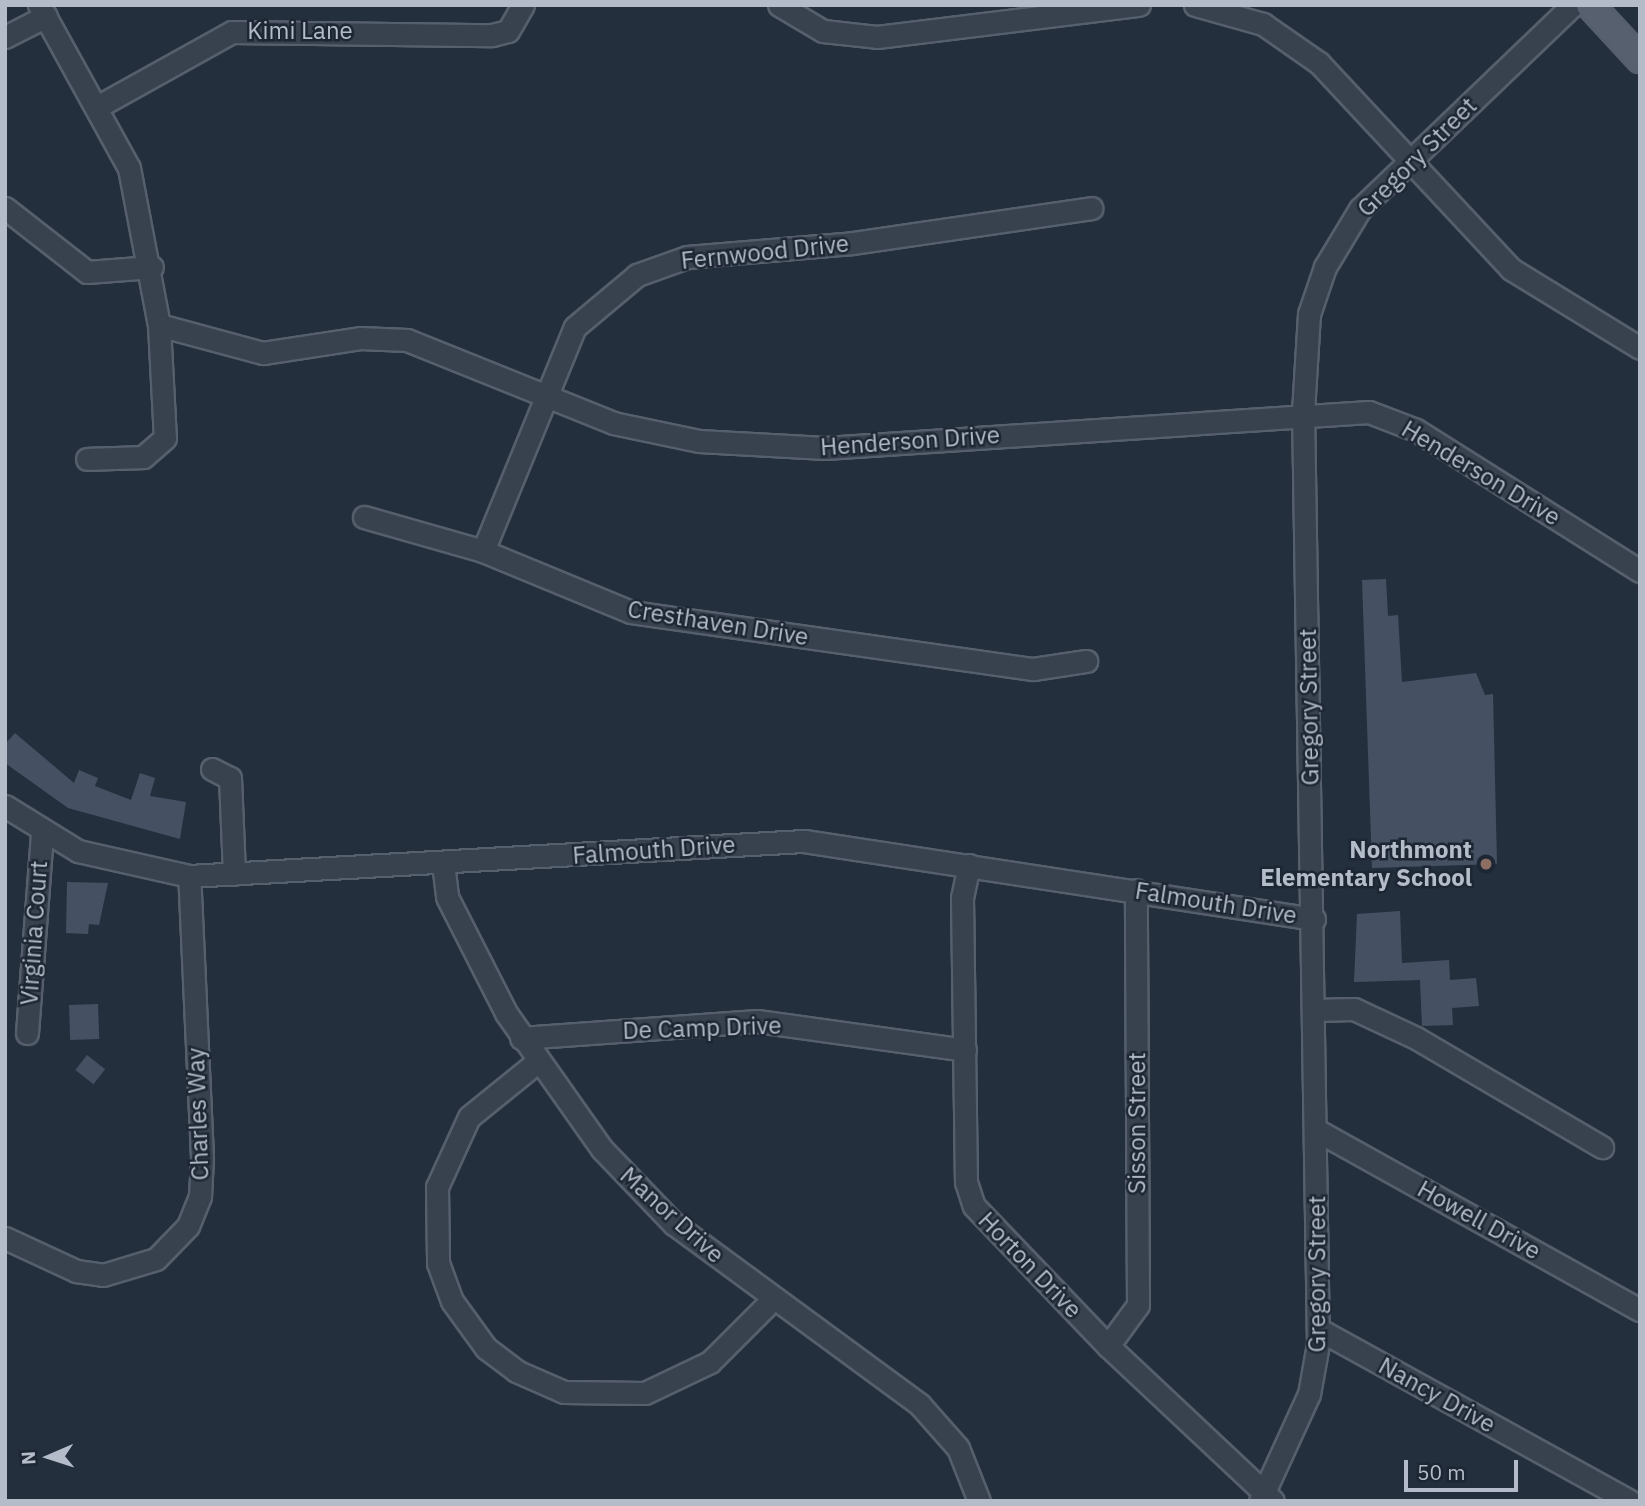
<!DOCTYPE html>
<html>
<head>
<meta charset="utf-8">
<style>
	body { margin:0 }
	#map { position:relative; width:1645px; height:1506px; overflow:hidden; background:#242f3e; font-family:"IBM Plex Sans",sans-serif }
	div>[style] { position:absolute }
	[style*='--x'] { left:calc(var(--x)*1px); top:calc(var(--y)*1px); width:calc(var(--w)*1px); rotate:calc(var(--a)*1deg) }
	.building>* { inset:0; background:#455162; transform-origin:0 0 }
	.roads { filter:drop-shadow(2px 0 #565f6c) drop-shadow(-2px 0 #565f6c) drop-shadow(0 2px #565f6c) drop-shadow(0 -2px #565f6c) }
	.minor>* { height:21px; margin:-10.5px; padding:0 10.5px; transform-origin:10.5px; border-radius:10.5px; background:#38414e }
	.major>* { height:26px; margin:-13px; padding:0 13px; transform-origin:13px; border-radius:13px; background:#56606e }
	.dots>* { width:19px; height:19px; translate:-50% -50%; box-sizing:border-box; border:4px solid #1d2633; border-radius:50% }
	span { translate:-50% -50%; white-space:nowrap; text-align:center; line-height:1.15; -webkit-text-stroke:5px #1d2633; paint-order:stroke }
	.street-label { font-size:24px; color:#b4bcc9 }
	.poi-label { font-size:24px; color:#b4bcc9; font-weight:700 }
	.right { translate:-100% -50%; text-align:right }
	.frame { position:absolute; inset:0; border:7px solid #b4bcc9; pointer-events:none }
	.north { position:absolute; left:14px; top:1422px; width:70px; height:70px; -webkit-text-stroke:5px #1d2633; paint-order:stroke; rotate:267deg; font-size:19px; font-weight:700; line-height:28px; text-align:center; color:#b4bcc9 }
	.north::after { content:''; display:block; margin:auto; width:24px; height:32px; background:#b4bcc9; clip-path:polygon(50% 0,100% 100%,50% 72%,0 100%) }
	.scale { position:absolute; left:1404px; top:1460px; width:114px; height:32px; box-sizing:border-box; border:4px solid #b4bcc9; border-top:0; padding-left:9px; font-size:21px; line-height:24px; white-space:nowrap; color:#b4bcc9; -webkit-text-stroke:5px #1d2633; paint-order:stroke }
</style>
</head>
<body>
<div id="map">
	<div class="building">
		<i style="clip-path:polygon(1386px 579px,1388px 616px,1398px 615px,1402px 682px,1476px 673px,1485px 695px,1493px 694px,1497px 864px,1372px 868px,1362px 580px)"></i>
		<i style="clip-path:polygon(15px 733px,74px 783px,79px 770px,98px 778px,95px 786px,131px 800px,140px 773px,155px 778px,150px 796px,186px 802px,180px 839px,68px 808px,5px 763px,5px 744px)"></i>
		<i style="clip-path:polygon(67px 882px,108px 883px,99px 925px,89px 924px,88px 934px,66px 933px)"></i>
		<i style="clip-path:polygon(1400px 911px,1402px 963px,1449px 960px,1450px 980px,1476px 978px,1479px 1006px,1452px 1008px,1453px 1025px,1422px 1026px,1420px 980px,1354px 982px,1357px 914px)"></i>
		<i style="left:98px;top:1004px;width:35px;height:29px;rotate:88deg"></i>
		<i style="left:87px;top:1055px;width:23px;height:19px;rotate:38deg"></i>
	</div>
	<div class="roads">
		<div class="minor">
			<i style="--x:39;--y:5;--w:186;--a:61.1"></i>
			<i style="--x:129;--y:168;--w:160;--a:79.2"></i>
			<i style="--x:159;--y:325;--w:113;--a:87"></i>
			<i style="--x:165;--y:438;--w:29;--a:139"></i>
			<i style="--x:143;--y:457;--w:56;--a:178"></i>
			<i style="--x:779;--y:5;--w:51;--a:30.6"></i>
			<i style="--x:823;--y:31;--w:54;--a:6.3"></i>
			<i style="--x:877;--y:37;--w:264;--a:-7"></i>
			<i style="--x:1195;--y:5;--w:71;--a:15.6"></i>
			<i style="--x:1263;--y:24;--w:68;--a:34.9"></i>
			<i style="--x:1319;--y:63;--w:282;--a:47"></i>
			<i style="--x:1511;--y:269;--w:151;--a:31.5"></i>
			<i style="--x:5;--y:37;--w:46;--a:-27.1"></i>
			<i style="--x:97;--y:107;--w:154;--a:-29.1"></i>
			<i style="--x:232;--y:32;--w:260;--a:0.7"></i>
			<i style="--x:492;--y:35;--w:16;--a:-14"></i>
			<i style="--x:508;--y:31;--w:30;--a:-60"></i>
			<i style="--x:5;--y:208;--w:104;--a:38"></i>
			<i style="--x:87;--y:272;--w:65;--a:-4.4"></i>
			<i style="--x:159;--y:325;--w:108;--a:15.1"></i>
			<i style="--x:263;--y:353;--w:98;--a:-8.8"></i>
			<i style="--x:360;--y:338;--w:47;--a:2.4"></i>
			<i style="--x:407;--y:340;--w:222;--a:21.9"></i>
			<i style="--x:613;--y:423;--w:88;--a:11.8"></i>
			<i style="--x:699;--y:441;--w:126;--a:3.2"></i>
			<i style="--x:825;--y:448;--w:545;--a:-3.79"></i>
			<i style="--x:1369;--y:412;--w:50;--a:21"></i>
			<i style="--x:1416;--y:430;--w:265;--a:32.2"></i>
			<i style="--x:364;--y:517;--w:124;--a:15.9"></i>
			<i style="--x:483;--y:551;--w:160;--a:22.4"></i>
			<i style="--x:631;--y:612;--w:406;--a:8.1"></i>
			<i style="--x:1033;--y:669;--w:54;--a:-8.6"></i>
			<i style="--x:483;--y:551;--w:242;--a:-67.7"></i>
			<i style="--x:575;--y:327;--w:81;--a:-40"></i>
			<i style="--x:637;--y:275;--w:53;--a:-19.8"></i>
			<i style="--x:687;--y:257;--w:166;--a:-4.8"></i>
			<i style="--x:852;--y:243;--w:242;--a:-8.3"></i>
			<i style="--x:212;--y:769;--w:20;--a:27"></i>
			<i style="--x:230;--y:778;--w:96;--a:87.6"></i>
			<i style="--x:5;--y:806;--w:86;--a:31.7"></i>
			<i style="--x:78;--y:851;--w:114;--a:12.7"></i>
			<i style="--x:189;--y:876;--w:616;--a:-3.26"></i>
			<i style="--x:804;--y:841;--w:516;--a:8.7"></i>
			<i style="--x:443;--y:863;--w:34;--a:83"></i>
			<i style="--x:447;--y:897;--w:130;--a:63"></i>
			<i style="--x:506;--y:1013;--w:166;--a:54.8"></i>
			<i style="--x:602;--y:1149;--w:104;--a:46.2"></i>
			<i style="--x:674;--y:1224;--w:305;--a:36.3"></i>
			<i style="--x:920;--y:1405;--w:57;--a:48.5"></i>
			<i style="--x:958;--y:1448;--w:57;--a:68.4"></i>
			<i style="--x:969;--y:865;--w:34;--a:102"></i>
			<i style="--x:962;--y:898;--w:284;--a:89.2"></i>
			<i style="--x:966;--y:1182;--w:25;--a:72"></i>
			<i style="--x:974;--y:1206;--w:194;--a:46.3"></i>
			<i style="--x:1108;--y:1346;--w:226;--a:43.2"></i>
			<i style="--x:1314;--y:1010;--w:40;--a:-1.4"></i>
			<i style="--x:1354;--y:1009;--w:68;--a:25.1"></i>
			<i style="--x:1416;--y:1038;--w:216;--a:30.4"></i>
			<i style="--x:27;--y:1033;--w:201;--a:-85.7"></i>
			<i style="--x:521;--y:1038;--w:237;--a:-4.1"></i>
			<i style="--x:757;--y:1021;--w:210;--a:7.9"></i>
			<i style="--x:537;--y:1062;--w:87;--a:141"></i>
			<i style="--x:469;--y:1117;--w:77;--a:114.6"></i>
			<i style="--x:437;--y:1187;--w:76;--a:89.2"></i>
			<i style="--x:438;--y:1263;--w:40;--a:69.8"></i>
			<i style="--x:452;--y:1301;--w:58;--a:54.1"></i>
			<i style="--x:486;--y:1348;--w:38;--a:37"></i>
			<i style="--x:516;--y:1371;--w:52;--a:23.6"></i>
			<i style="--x:564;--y:1392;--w:81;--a:0.7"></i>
			<i style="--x:645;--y:1393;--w:72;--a:-25.5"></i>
			<i style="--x:710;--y:1362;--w:88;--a:-45"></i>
			<i style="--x:1318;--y:1131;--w:368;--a:29.1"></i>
			<i style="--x:5;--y:1238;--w:78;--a:24.9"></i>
			<i style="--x:76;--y:1271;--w:27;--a:8"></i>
			<i style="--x:103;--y:1275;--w:55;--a:-16.8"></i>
			<i style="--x:156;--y:1259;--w:46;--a:-45.9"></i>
			<i style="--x:188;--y:1226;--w:31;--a:-68"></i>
			<i style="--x:200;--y:1197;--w:40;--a:-87.1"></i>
			<i style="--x:202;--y:1157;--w:281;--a:-92.6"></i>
			<i style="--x:1318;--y:1329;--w:356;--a:28.9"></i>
			<i style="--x:1108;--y:1346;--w:51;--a:-53.8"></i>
			<i style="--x:1138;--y:1305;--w:415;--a:-90.3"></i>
			<i style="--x:1260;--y:1501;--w:118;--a:-65.4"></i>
			<i style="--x:1309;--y:1394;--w:51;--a:-79.8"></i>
			<i style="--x:1318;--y:1344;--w:932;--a:-90.92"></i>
			<i style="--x:1303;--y:412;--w:98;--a:-86.5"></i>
			<i style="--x:1309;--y:314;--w:50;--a:-71.2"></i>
			<i style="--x:1325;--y:267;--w:68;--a:-58.9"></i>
			<i style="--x:1360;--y:209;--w:295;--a:-43.8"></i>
		</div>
		<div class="major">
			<i style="--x:1590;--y:5;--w:74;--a:47.2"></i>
		</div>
	</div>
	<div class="dots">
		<i style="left:1486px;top:864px;background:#8d6e63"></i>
	</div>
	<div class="street-label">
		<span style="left:300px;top:31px">Kimi Lane</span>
		<span style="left:1417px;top:157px;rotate:-45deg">Gregory Street</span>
		<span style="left:765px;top:252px;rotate:-6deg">Fernwood Drive</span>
		<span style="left:910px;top:441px;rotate:-4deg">Henderson Drive</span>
		<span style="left:1481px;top:473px;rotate:31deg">Henderson Drive</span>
		<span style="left:718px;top:623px;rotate:9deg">Cresthaven Drive</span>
		<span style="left:1309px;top:707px;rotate:-91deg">Gregory Street</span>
		<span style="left:654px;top:850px;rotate:-4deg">Falmouth Drive</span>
		<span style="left:1216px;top:903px;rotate:9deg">Falmouth Drive</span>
		<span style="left:34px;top:933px;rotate:-86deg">Virginia Court</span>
		<span style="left:702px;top:1028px;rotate:-2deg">De Camp Drive</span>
		<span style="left:198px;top:1114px;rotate:-92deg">Charles Way</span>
		<span style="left:1137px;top:1123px;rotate:-90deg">Sisson Street</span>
		<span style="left:672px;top:1215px;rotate:42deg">Manor Drive</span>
		<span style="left:1479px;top:1220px;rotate:29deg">Howell Drive</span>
		<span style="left:1030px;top:1265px;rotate:46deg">Horton Drive</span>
		<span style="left:1317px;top:1274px;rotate:-90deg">Gregory Street</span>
		<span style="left:1437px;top:1395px;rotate:29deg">Nancy Drive</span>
	</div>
	<div class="poi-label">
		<span class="right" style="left:1472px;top:864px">Northmont<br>Elementary School</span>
	</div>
	<div class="frame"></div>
	<div class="north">N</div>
	<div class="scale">50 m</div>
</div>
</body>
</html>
